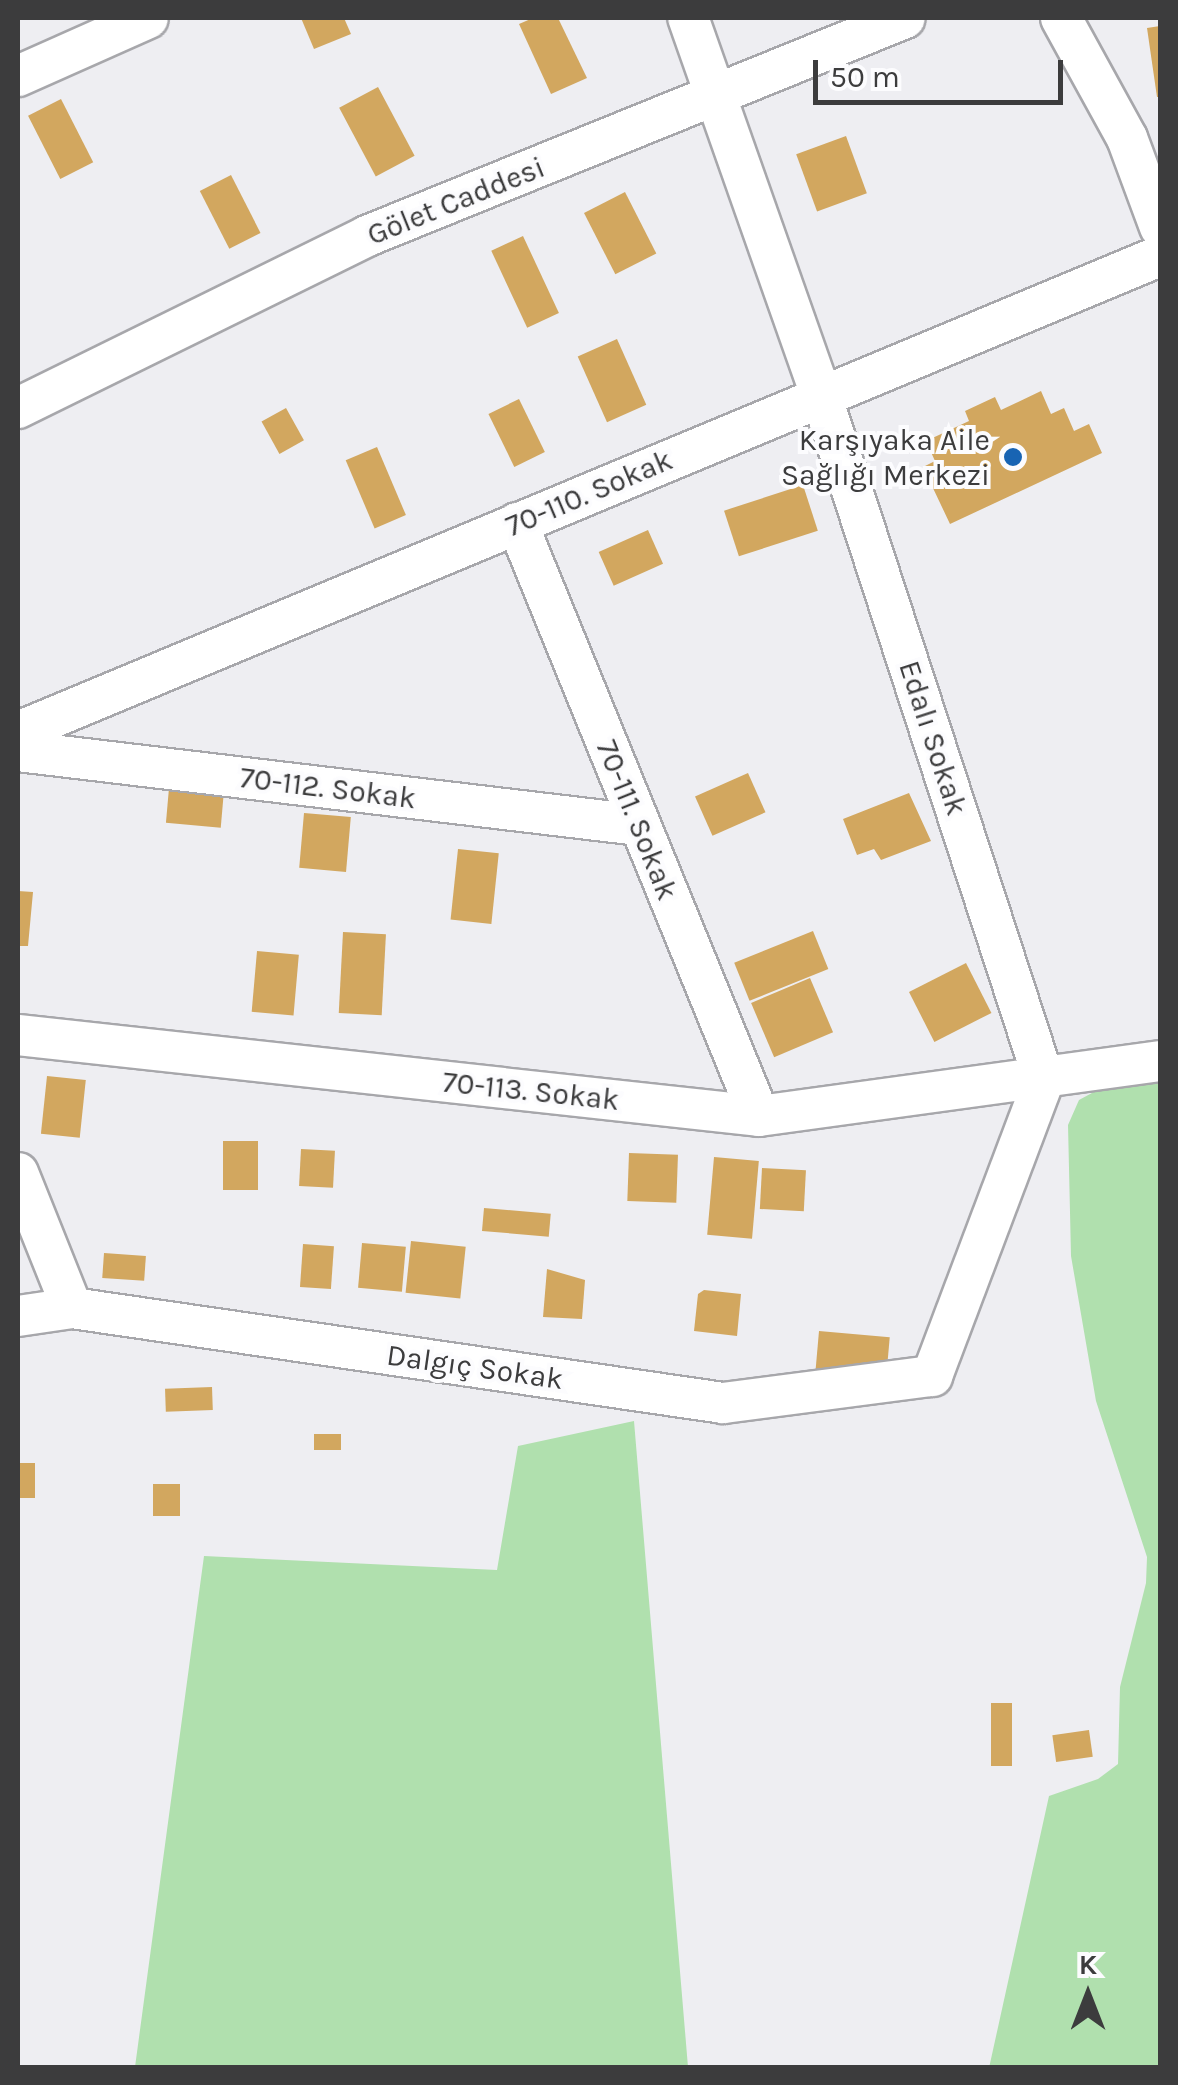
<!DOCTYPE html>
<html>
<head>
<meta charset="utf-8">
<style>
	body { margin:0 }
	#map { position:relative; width:1178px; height:2085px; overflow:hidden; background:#eeeef2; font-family:Karla,sans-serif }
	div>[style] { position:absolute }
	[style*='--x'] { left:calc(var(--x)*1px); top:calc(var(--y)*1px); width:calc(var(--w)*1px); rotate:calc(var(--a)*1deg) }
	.green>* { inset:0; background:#b0e0ae }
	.building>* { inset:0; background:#d2a75f; transform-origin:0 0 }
	.roads { filter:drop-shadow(2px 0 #a7a7ab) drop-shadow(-2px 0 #a7a7ab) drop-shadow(0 2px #a7a7ab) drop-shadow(0 -2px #a7a7ab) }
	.minor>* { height:40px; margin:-20px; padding:0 20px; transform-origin:20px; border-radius:20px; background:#fff }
	.dots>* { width:28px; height:28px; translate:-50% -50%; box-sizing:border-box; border:5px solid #fcfcfe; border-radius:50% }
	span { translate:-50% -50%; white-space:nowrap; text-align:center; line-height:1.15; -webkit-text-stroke:8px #fcfcfe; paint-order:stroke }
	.street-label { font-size:30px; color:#3c3c3d }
	.poi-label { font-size:30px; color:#3c3c3d }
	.right { translate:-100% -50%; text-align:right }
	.frame { position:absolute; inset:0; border:20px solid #3c3c3d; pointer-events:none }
	.north { position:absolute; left:1038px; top:1945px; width:100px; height:100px; -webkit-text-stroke:8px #fcfcfe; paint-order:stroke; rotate:0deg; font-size:28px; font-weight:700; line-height:40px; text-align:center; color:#3c3c3d }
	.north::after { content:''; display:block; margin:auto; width:35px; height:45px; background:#3c3c3d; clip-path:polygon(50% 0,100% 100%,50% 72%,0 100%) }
	.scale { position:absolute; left:813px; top:60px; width:250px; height:45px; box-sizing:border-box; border:5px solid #3c3c3d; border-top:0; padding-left:12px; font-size:30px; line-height:35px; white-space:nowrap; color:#3c3c3d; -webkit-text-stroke:8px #fcfcfe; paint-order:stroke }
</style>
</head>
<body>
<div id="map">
	<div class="green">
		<i style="clip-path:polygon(1160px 1081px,1160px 2067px,989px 2068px,1049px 1796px,1098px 1779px,1118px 1764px,1120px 1687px,1146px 1583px,1147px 1557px,1096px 1401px,1071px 1256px,1068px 1125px,1079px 1100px,1103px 1087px)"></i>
		<i style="clip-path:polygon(634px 1421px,688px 2067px,135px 2067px,204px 1556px,497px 1570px,518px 1446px)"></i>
	</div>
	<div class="building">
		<i style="clip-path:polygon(301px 18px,344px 18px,351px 34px,314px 49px)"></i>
		<i style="clip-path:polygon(533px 18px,558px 18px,587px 78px,551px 94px,519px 24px)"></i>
		<i style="clip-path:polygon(1160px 26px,1160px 97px,1157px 97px,1147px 28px)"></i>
		<i style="left:378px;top:87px;width:78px;height:44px;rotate:62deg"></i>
		<i style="left:61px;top:99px;width:71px;height:37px;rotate:63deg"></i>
		<i style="left:846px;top:136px;width:61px;height:53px;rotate:70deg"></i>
		<i style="left:231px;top:175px;width:65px;height:35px;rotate:63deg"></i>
		<i style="left:625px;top:192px;width:69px;height:46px;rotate:63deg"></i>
		<i style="left:523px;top:236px;width:85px;height:35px;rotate:65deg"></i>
		<i style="left:617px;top:339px;width:72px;height:43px;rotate:66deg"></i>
		<i style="clip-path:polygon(1041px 391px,1051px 414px,1064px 408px,1074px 431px,1089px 424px,1102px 453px,950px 524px,923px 467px,935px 461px,926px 441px,969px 421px,965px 411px,995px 397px,1001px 410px)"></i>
		<i style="left:519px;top:399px;width:59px;height:34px;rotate:64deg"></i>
		<i style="left:286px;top:408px;width:37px;height:28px;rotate:61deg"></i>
		<i style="left:377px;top:447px;width:74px;height:34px;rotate:67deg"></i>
		<i style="left:803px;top:485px;width:48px;height:83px;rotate:72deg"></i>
		<i style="left:648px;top:530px;width:37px;height:54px;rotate:66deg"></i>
		<i style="left:748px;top:773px;width:43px;height:58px;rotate:66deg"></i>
		<i style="left:169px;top:788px;width:55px;height:35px;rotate:5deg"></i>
		<i style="clip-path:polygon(909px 793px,931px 841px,881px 860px,874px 849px,857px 855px,843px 819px)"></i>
		<i style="left:304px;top:813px;width:47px;height:55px;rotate:5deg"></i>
		<i style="left:458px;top:849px;width:41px;height:71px;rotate:6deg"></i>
		<i style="clip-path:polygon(18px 891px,33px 892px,28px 946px,18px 946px)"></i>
		<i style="left:813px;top:931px;width:41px;height:85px;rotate:68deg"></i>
		<i style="left:343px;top:932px;width:43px;height:81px;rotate:3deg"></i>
		<i style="left:257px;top:951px;width:42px;height:61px;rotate:5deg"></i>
		<i style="left:966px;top:963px;width:56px;height:64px;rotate:63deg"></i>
		<i style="left:810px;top:978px;width:59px;height:64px;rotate:67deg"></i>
		<i style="left:47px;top:1076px;width:39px;height:58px;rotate:6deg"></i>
		<i style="left:223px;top:1141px;width:35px;height:49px"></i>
		<i style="left:301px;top:1149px;width:34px;height:37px;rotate:3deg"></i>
		<i style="left:629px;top:1153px;width:49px;height:48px;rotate:2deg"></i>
		<i style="left:714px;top:1157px;width:45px;height:78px;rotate:5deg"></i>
		<i style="left:762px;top:1168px;width:44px;height:41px;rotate:3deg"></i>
		<i style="left:484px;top:1208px;width:67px;height:23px;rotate:5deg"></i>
		<i style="left:411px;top:1241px;width:55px;height:52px;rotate:6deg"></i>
		<i style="left:362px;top:1243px;width:44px;height:45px;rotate:5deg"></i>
		<i style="left:303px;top:1244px;width:31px;height:43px;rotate:4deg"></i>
		<i style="left:104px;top:1253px;width:42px;height:25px;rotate:4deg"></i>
		<i style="clip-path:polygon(547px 1269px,585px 1280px,582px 1319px,543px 1317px)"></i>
		<i style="clip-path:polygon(704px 1290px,741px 1294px,737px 1336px,694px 1331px,698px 1294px)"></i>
		<i style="left:819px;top:1331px;width:71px;height:41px;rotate:5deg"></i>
		<i style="left:212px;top:1387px;width:23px;height:47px;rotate:88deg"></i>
		<i style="left:314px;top:1434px;width:27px;height:16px"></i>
		<i style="left:18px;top:1463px;width:17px;height:35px"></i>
		<i style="left:153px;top:1484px;width:27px;height:32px"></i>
		<i style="left:991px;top:1703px;width:21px;height:63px"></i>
		<i style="left:1089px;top:1730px;width:27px;height:37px;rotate:82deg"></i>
	</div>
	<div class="roads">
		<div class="minor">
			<i style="--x:1061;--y:18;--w:137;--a:61.2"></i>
			<i style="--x:1127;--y:138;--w:95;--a:69.7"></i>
			<i style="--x:18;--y:76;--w:142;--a:-24"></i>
			<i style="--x:18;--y:408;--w:389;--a:-26.2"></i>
			<i style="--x:367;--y:236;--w:580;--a:-22.06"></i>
			<i style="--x:517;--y:523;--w:640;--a:67.8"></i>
			<i style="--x:18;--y:732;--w:1237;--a:-22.63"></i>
			<i style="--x:18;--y:751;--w:625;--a:6.8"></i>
			<i style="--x:18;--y:1035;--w:745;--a:6.24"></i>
			<i style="--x:759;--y:1116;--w:405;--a:-7.8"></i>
			<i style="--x:18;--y:1173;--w:145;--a:68.2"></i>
			<i style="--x:18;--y:1316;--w:55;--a:-8.4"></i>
			<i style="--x:72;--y:1308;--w:658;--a:8.3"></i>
			<i style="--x:723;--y:1403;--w:211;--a:-7.4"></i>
			<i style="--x:932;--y:1376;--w:316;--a:-69.3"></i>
			<i style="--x:1044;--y:1080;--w:720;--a:-108.03"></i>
			<i style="--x:821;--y:395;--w:400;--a:-109.4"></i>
		</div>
	</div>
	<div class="dots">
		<i style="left:1013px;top:457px;background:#1864b3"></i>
	</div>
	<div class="street-label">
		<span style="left:456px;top:201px;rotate:-22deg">Gölet Caddesi</span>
		<span style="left:589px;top:493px;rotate:-23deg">70-110. Sokak</span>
		<span style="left:933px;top:738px;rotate:72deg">Edalı Sokak</span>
		<span style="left:328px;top:788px;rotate:7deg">70-112. Sokak</span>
		<span style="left:637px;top:820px;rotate:68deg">70-111. Sokak</span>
		<span style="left:531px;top:1091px;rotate:6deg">70-113. Sokak</span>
		<span style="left:475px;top:1367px;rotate:8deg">Dalgıç Sokak</span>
	</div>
	<div class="poi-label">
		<span class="right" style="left:990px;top:457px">Karşıyaka Aile<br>Sağlığı Merkezi</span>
	</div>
	<div class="frame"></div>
	<div class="north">K</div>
	<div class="scale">50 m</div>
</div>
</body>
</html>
